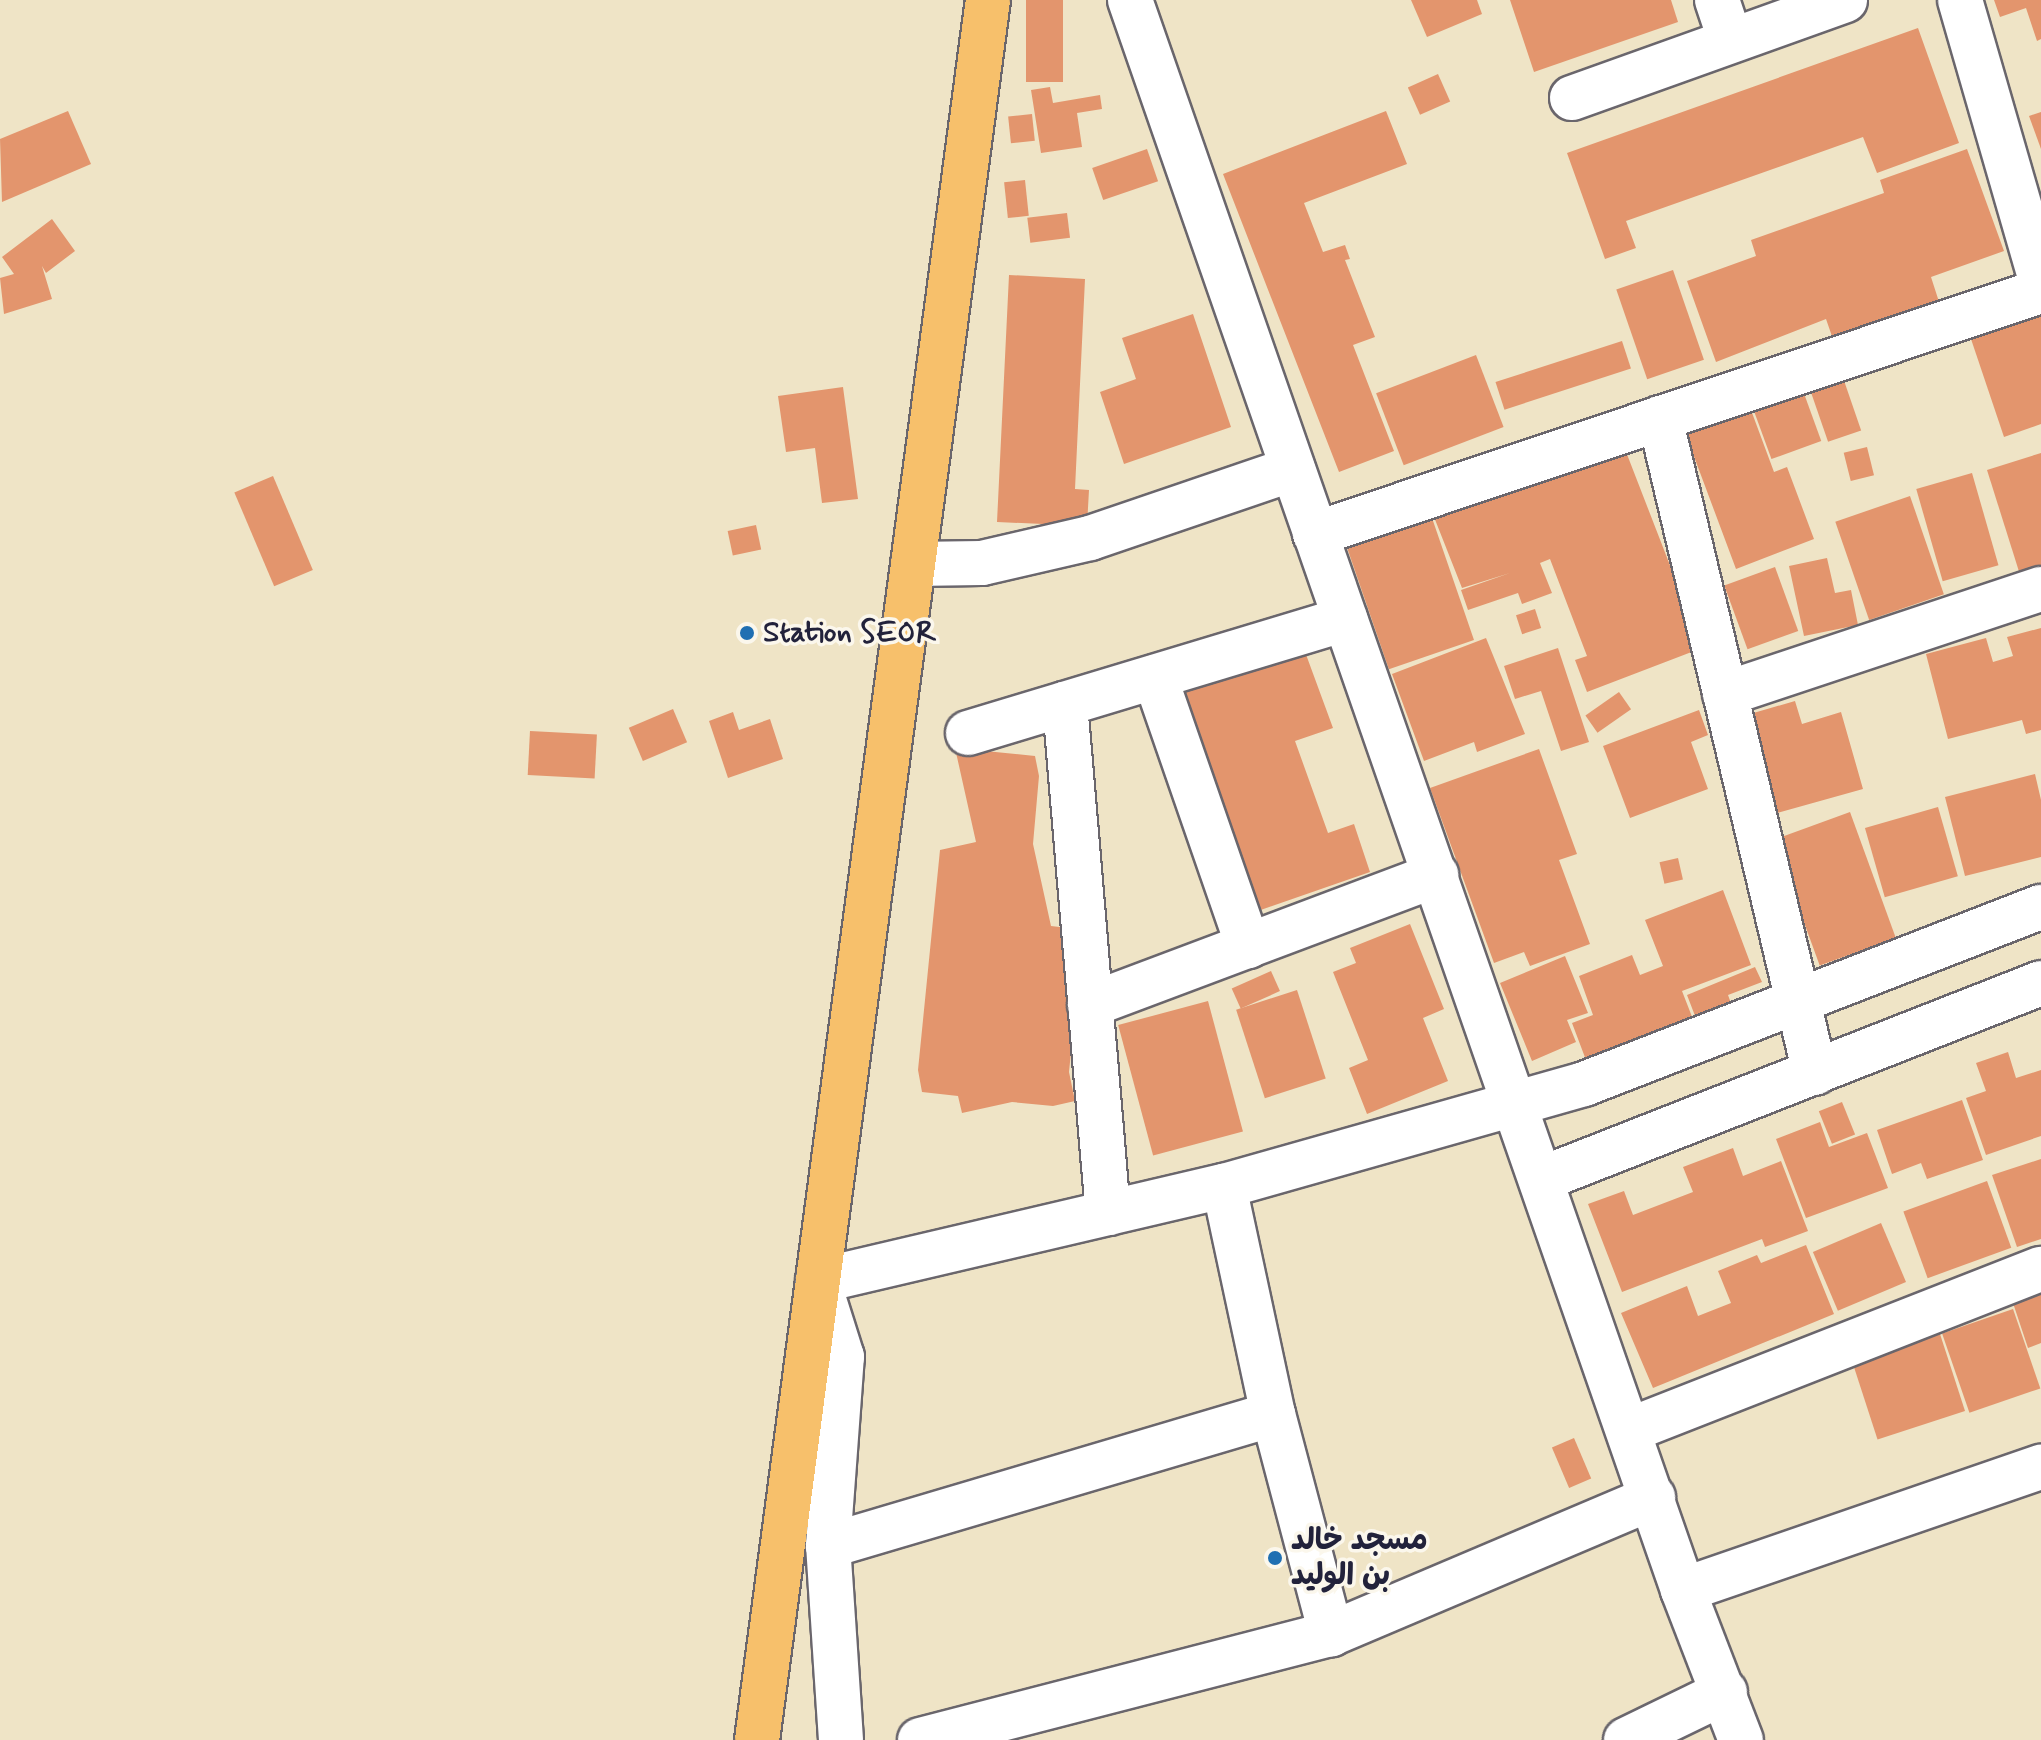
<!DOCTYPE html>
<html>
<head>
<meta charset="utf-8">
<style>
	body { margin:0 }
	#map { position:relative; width:2041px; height:1740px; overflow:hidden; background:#efe4c6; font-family:Mynerve,"Playpen Sans Arabic",sans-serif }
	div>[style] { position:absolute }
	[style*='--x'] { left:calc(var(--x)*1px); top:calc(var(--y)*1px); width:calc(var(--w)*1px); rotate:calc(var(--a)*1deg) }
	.building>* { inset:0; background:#e3956d; transform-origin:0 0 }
	.roads { filter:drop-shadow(2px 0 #6a666c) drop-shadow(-2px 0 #6a666c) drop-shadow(0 2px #6a666c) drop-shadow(0 -2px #6a666c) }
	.minor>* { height:44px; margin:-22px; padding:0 22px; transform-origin:22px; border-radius:22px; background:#fff }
	.major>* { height:44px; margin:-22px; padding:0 22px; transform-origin:22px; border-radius:22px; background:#f7c06b }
	.dots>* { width:22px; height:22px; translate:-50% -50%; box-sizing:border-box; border:4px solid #fbf7ec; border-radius:50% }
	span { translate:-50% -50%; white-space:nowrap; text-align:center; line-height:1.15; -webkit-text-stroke:7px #fbf7ec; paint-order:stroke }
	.poi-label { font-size:30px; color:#22223b; font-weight:700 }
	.left { translate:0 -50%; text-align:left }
</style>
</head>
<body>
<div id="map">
	<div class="building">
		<i style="left:1026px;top:0;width:37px;height:82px"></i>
		<i style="clip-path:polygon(1411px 0,1477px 0,1482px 14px,1427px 37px)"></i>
		<i style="clip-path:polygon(1510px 0,1671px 0,1678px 22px,1534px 72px)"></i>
		<i style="clip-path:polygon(1994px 0,2041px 0,2041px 39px,2037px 41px,2026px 8px,2000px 17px)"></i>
		<i style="clip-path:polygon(1918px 28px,1959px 143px,1877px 173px,1863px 137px,1626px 221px,1636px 248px,1605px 259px,1567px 153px)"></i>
		<i style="left:1438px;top:74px;width:30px;height:33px;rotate:66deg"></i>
		<i style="clip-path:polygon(1050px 87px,1053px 103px,1100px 95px,1102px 109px,1077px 113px,1082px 147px,1041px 153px,1031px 90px)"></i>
		<i style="clip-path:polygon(68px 111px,91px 164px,2px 202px,0 139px)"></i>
		<i style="clip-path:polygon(1386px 111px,1407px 164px,1304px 203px,1323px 252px,1345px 245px,1350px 259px,1345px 260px,1375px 337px,1353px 345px,1394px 451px,1339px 472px,1223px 174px)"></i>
		<i style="clip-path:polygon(2041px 112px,2041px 149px,2029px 116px)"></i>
		<i style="left:1032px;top:114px;width:27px;height:24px;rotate:84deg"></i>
		<i style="left:1147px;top:149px;width:34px;height:58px;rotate:71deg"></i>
		<i style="clip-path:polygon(1967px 149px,2004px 251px,1931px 277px,1941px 308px,1835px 345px,1826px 319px,1716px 362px,1687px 281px,1756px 256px,1751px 240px,1884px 193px,1880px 180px)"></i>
		<i style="left:1025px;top:180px;width:36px;height:21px;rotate:84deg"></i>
		<i style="left:1067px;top:213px;width:25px;height:40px;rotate:83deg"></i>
		<i style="clip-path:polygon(52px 219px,75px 251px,46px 273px,42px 266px,52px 299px,4px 314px,0 278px,14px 274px,2px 257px)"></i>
		<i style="left:1673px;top:270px;width:95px;height:60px;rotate:71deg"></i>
		<i style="clip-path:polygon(1009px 275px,1085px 279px,1075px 489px,1089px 490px,1087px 526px,997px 522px)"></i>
		<i style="clip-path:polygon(1193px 314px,1231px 427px,1124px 464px,1100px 392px,1136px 379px,1122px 338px)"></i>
		<i style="clip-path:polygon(2041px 315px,2041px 424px,2004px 437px,1971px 339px)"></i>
		<i style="left:1622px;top:341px;width:29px;height:133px;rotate:72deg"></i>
		<i style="left:1476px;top:355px;width:77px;height:107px;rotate:69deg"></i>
		<i style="left:1840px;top:369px;width:65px;height:35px;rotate:71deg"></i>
		<i style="left:1798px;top:377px;width:68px;height:53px;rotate:70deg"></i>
		<i style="clip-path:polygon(843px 387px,858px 499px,822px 503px,815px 448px,786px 452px,778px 396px)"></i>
		<i style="clip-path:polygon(1748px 402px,1774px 472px,1787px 467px,1814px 539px,1736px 569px,1683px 427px)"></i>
		<i style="clip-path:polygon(1623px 444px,1702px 648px,1587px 692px,1575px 660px,1587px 656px,1550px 559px,1540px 563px,1552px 593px,1522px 604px,1518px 593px,1468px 610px,1461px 590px,1510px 573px,1462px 588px,1434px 517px)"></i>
		<i style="left:1867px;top:447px;width:29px;height:24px;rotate:76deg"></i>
		<i style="clip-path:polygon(2041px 453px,2041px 575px,2022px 581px,1987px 470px)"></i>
		<i style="left:1972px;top:473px;width:96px;height:58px;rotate:74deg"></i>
		<i style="left:273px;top:476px;width:102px;height:42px;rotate:67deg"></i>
		<i style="left:1910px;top:496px;width:104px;height:79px;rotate:71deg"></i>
		<i style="left:1432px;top:518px;width:129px;height:90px;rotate:71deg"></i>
		<i style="left:756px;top:525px;width:25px;height:29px;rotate:78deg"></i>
		<i style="clip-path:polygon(1827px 558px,1835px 593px,1851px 590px,1858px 625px,1804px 636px,1789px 566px)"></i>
		<i style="left:1775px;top:567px;width:68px;height:54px;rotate:70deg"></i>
		<i style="left:1535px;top:609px;width:20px;height:20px;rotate:72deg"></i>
		<i style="clip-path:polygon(2041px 628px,2041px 730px,2026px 734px,2022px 720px,1948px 739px,1926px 654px,1986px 638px,1993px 662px,2013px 656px,2007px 637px)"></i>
		<i style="clip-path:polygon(1486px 638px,1525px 734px,1477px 752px,1474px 742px,1424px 761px,1392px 674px)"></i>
		<i style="clip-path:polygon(1558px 648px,1589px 742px,1561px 751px,1541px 691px,1515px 699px,1504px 666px)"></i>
		<i style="clip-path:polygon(1304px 649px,1333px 728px,1295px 741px,1328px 833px,1354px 824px,1370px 872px,1255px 912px,1178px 693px)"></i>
		<i style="left:1619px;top:692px;width:21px;height:41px;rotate:55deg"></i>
		<i style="clip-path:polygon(1795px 701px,1802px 724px,1841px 712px,1863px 789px,1777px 813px,1750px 714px)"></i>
		<i style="left:673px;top:709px;width:36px;height:48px;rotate:67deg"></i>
		<i style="clip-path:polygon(1699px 710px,1708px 735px,1691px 742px,1708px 789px,1630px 818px,1603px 746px)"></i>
		<i style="clip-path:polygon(733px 712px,739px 730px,770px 719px,783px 759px,728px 778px,709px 721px)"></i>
		<i style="left:530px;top:731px;width:67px;height:44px;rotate:3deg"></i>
		<i style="clip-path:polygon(955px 748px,1035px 756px,1039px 776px,1033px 844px,1051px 926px,1068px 928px,1073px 1032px,1069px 1072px,1075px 1101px,1053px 1106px,1012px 1102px,962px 1113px,958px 1096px,922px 1092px,918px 1070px,940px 850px,976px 842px)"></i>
		<i style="clip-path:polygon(1539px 749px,1577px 854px,1559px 860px,1590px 944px,1530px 966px,1524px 952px,1494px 963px,1430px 788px)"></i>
		<i style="clip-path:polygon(2035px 774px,2041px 800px,2041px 857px,1965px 876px,1945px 797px)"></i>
		<i style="left:1938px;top:807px;width:72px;height:76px;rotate:74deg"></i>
		<i style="left:1850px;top:812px;width:134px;height:81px;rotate:70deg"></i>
		<i style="left:1678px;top:858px;width:22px;height:19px;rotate:77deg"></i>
		<i style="clip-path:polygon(1723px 890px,1751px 965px,1682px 991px,1696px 1027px,1589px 1068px,1572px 1023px,1593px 1015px,1579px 976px,1632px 955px,1640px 975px,1663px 966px,1645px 920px)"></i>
		<i style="clip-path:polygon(1410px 924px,1444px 1009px,1423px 1018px,1448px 1081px,1367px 1114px,1349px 1068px,1368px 1060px,1333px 972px,1356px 963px,1350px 948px)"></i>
		<i style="clip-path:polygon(1565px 956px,1588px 1013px,1567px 1020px,1576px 1042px,1532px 1061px,1500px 983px)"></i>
		<i style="clip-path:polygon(1755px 967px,1762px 982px,1728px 995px,1732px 1006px,1697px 1021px,1687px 995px)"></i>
		<i style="left:1271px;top:971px;width:22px;height:43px;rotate:66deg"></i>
		<i style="left:1297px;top:990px;width:93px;height:64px;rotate:72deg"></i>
		<i style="left:1208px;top:1001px;width:135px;height:93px;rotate:75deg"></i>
		<i style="clip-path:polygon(2008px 1052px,2016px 1078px,2041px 1070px,2041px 1136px,1986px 1155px,1966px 1098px,1986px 1091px,1976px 1063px)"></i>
		<i style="clip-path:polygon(1962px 1100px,1983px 1160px,1927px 1179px,1921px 1163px,1892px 1174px,1877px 1130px)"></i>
		<i style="left:1842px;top:1102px;width:35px;height:25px;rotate:68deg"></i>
		<i style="clip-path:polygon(1820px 1122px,1829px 1147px,1867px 1133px,1888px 1188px,1806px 1218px,1776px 1139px)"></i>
		<i style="clip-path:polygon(1733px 1148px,1743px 1176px,1781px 1161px,1808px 1231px,1765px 1247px,1762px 1239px,1622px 1292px,1588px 1204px,1624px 1191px,1633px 1215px,1693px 1192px,1683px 1167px)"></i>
		<i style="clip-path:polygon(2041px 1159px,2041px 1239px,2017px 1247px,1992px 1175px)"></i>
		<i style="left:1987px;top:1181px;width:71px;height:89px;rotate:70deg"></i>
		<i style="left:1881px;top:1223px;width:64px;height:74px;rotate:67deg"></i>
		<i style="clip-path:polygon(1806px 1245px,1834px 1314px,1653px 1388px,1621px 1313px,1687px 1286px,1698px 1316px,1731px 1303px,1718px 1271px,1757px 1255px,1761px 1263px)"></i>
		<i style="clip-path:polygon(2041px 1293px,2041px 1343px,2028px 1348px,2013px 1303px)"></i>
		<i style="left:2013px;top:1309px;width:84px;height:75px;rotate:71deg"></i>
		<i style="left:1940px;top:1334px;width:81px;height:92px;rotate:72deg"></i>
		<i style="left:1574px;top:1438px;width:44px;height:24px;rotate:67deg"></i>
	</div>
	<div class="roads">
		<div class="minor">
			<i style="--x:1130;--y:0;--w:1683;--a:70.82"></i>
			<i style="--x:1683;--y:1590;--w:161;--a:68.9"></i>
			<i style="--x:1717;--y:0;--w:41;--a:71.6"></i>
			<i style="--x:1960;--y:0;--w:292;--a:73.9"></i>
			<i style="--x:1572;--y:98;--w:290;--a:-19.7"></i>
			<i style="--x:1660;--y:418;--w:673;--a:76.69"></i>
			<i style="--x:1315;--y:534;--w:766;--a:-18.51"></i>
			<i style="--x:913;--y:564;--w:69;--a:-0.8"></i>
			<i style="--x:982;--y:563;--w:111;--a:-13"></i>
			<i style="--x:1090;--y:538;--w:214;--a:-18.8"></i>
			<i style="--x:1155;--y:677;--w:285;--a:70.9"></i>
			<i style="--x:1725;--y:694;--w:333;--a:-18.4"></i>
			<i style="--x:1065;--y:704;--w:511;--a:85.17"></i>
			<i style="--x:968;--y:733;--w:394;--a:-16.8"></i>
			<i style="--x:1090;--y:1005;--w:370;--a:-20.6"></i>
			<i style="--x:1544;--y:1178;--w:534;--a:-21.42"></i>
			<i style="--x:1224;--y:1186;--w:233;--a:77.9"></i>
			<i style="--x:1273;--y:1414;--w:228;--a:75.2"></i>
			<i style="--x:1632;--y:1429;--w:439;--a:-21.4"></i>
			<i style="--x:828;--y:1546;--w:464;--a:-16.5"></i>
			<i style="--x:1683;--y:1590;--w:379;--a:-19"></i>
			<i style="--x:841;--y:1740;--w:194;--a:-93.8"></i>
			<i style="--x:828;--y:1546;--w:190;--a:-85.8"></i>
			<i style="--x:842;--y:1357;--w:80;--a:-107.5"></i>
			<i style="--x:818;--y:1281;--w:417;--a:-13.2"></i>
			<i style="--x:1224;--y:1186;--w:374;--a:-15.8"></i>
			<i style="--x:1584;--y:1084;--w:490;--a:-21.2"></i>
			<i style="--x:920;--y:1740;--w:424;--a:-14.5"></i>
			<i style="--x:1331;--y:1634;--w:350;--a:-23"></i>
			<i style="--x:1626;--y:1740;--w:110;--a:-25.9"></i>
		</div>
		<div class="major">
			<i style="--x:757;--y:1740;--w:1755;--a:-82.44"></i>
		</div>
	</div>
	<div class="dots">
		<i style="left:747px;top:633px;background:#1f6fb2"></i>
		<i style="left:1275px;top:1558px;background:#1f6fb2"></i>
	</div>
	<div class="poi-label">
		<span class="left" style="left:763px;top:633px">Station SEOR</span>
		<span class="left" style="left:1291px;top:1558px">مسجد خالد<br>بن الوليد</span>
	</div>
</div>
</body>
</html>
